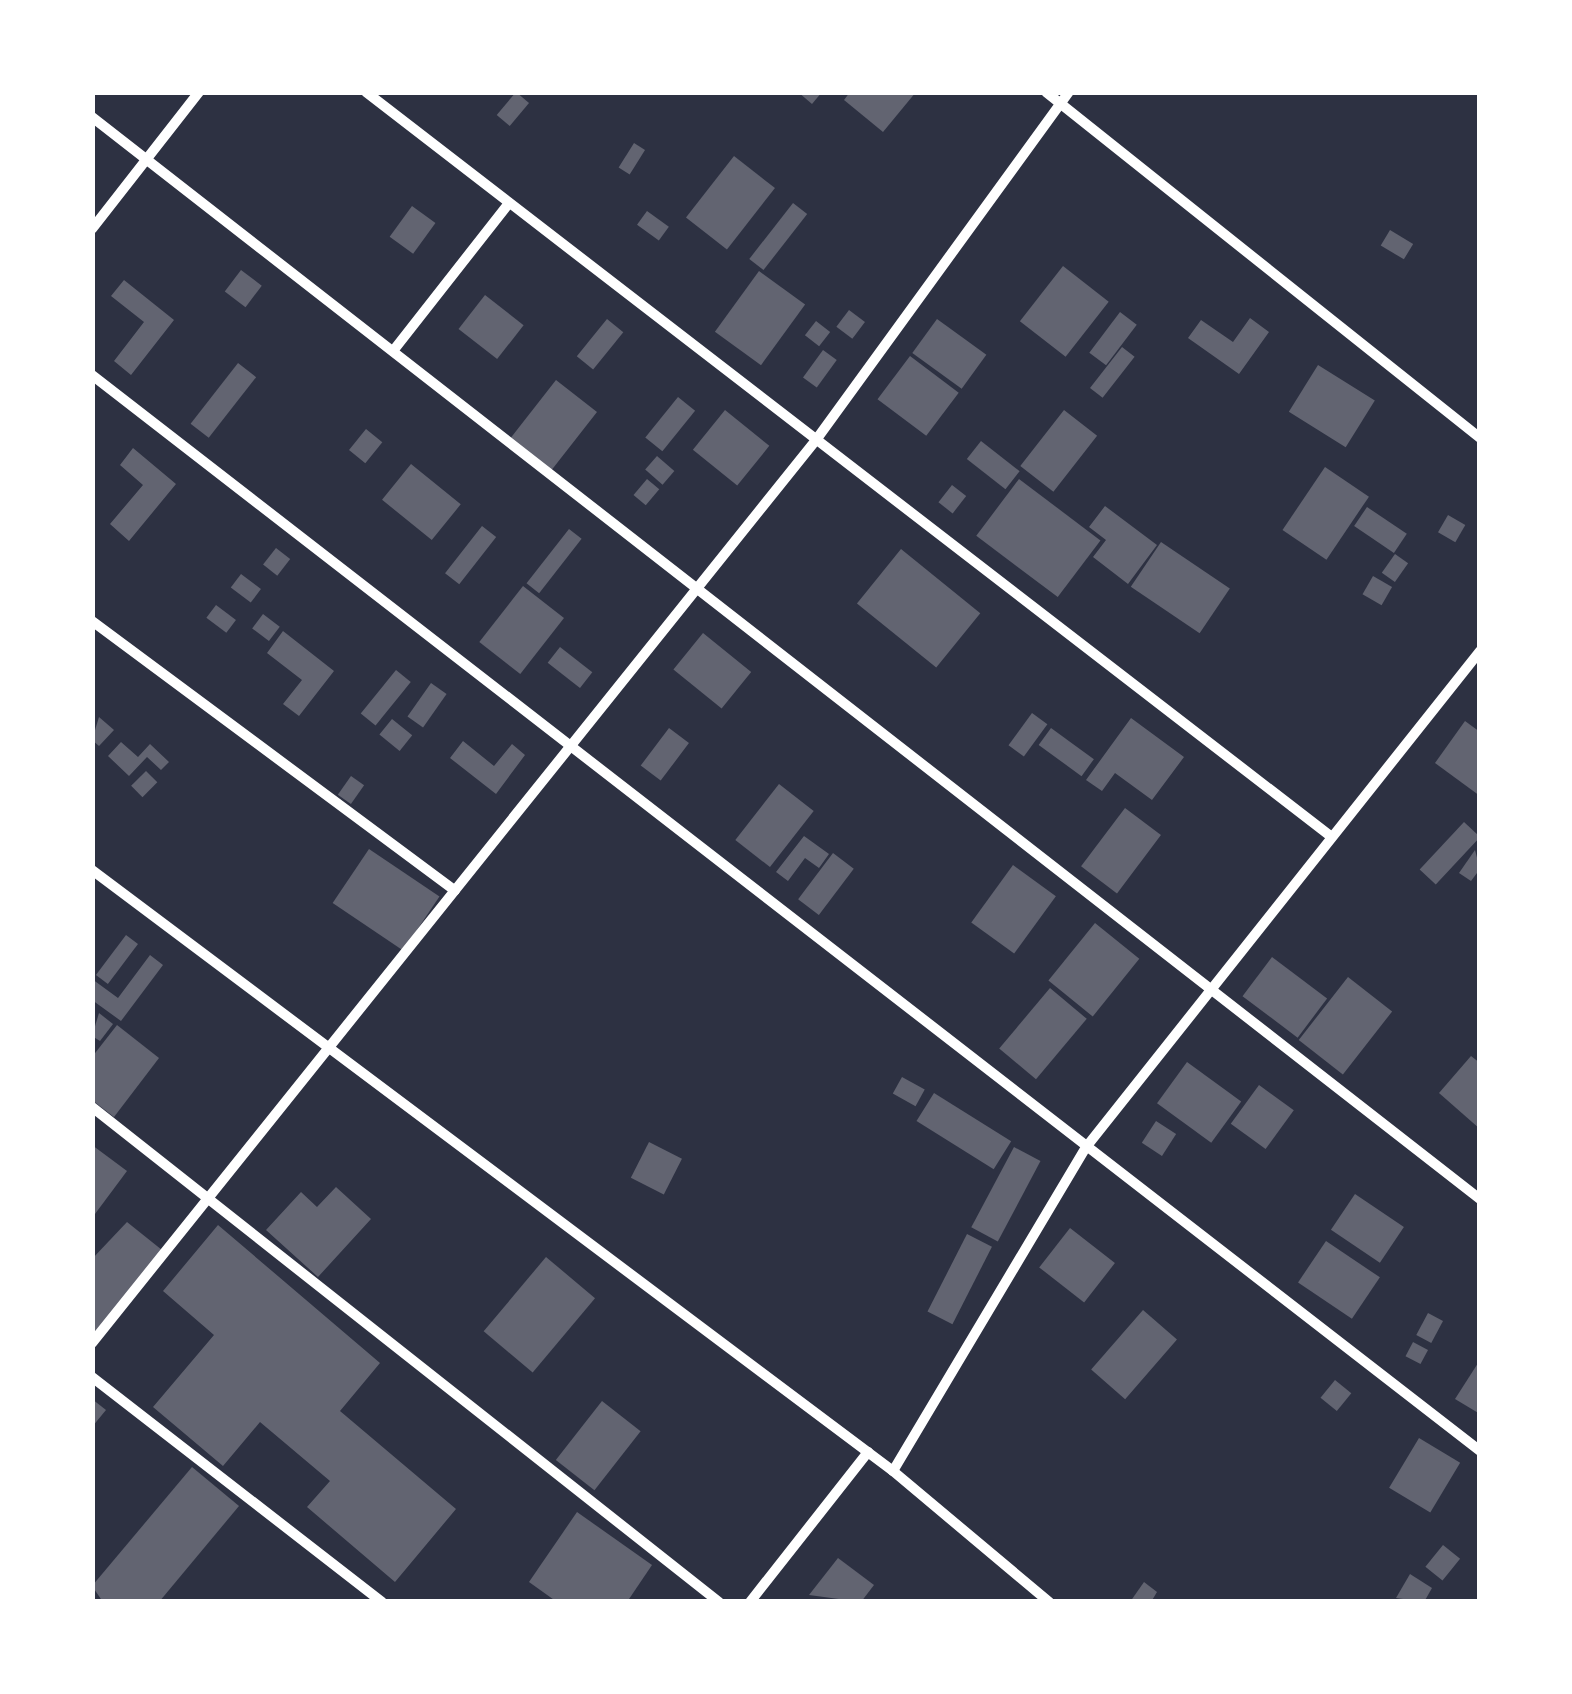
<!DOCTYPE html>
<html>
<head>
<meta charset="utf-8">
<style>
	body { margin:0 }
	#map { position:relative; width:1572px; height:1694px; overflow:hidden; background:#2d3142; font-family:"Titillium Web",sans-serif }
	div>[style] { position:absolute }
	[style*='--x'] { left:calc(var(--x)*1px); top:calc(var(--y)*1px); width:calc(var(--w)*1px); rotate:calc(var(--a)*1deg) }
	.building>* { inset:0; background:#626471; transform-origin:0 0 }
	.minor>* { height:10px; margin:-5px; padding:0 5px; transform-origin:5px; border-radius:5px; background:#fff }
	span { translate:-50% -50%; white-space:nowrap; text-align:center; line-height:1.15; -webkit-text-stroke:9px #fff; paint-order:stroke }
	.frame { position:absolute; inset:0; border:95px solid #fff; pointer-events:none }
</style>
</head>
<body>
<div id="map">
	<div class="building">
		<i style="left:516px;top:92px;width:17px;height:30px;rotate:40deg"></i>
		<i style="clip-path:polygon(798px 92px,822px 92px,812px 104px)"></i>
		<i style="clip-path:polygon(850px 92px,916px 92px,883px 132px,844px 100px)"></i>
		<i style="left:634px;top:143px;width:13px;height:29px;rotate:32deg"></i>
		<i style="left:734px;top:156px;width:52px;height:78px;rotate:38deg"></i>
		<i style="left:793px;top:203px;width:18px;height:71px;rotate:38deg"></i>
		<i style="left:412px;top:206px;width:29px;height:38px;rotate:36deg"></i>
		<i style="left:647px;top:211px;width:27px;height:17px;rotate:36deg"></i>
		<i style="left:1390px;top:230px;width:27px;height:18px;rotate:31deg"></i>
		<i style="left:1063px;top:266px;width:58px;height:70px;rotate:38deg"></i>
		<i style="left:241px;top:270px;width:26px;height:27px;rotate:37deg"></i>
		<i style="left:759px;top:271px;width:57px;height:75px;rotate:36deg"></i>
		<i style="clip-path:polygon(124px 280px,174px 320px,131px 375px,114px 361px,144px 322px,111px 296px)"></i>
		<i style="left:485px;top:295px;width:49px;height:43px;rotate:38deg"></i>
		<i style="left:849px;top:310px;width:20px;height:21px;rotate:37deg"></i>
		<i style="left:1120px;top:312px;width:21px;height:51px;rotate:37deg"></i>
		<i style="clip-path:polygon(1250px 318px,1269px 332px,1239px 374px,1188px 338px,1201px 320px,1233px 342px)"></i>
		<i style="left:607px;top:319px;width:21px;height:48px;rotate:39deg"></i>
		<i style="left:937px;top:319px;width:61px;height:42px;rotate:36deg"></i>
		<i style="left:816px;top:321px;width:18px;height:18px;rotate:38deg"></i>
		<i style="left:1122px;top:347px;width:16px;height:52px;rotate:38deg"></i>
		<i style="left:823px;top:350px;width:17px;height:34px;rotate:36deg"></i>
		<i style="left:910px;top:356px;width:61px;height:54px;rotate:37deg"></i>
		<i style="left:238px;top:363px;width:23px;height:77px;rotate:38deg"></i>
		<i style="left:1318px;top:365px;width:67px;height:55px;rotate:32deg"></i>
		<i style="left:556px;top:380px;width:52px;height:74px;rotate:38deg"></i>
		<i style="left:678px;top:397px;width:22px;height:52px;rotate:39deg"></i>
		<i style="left:725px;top:410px;width:57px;height:51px;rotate:39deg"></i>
		<i style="left:1064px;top:410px;width:42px;height:71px;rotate:38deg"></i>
		<i style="left:366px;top:429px;width:21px;height:27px;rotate:39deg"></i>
		<i style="left:981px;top:441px;width:49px;height:23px;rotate:38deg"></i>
		<i style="clip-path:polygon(133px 448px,176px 484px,129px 541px,110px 524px,143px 485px,120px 465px)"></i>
		<i style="left:657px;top:456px;width:23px;height:18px;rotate:41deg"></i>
		<i style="left:411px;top:464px;width:64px;height:46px;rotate:39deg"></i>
		<i style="left:1325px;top:467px;width:53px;height:76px;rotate:34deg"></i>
		<i style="left:647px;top:479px;width:16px;height:21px;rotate:40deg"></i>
		<i style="left:1019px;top:479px;width:102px;height:71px;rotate:37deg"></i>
		<i style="left:952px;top:485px;width:18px;height:22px;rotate:38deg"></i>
		<i style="clip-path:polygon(1105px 506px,1157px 545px,1128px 584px,1093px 557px,1106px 540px,1089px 527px)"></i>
		<i style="left:1367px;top:507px;width:48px;height:23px;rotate:34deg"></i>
		<i style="left:1448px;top:515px;width:20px;height:20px;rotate:30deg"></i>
		<i style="left:482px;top:526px;width:18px;height:60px;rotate:38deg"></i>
		<i style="left:569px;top:529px;width:16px;height:69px;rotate:38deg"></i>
		<i style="left:1161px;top:542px;width:83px;height:54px;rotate:34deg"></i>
		<i style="left:276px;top:548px;width:18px;height:21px;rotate:38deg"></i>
		<i style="left:901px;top:549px;width:102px;height:70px;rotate:39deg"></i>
		<i style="left:1395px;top:554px;width:16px;height:23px;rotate:35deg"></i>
		<i style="left:241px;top:574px;width:25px;height:17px;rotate:37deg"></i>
		<i style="left:1373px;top:576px;width:22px;height:21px;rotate:30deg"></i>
		<i style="left:523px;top:586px;width:52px;height:71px;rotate:38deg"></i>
		<i style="left:216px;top:605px;width:25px;height:16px;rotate:37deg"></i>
		<i style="left:263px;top:614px;width:21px;height:18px;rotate:37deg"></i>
		<i style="clip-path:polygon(283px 631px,334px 671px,299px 716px,283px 704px,302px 680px,267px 653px)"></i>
		<i style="left:703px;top:633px;width:62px;height:47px;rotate:39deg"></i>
		<i style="left:560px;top:647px;width:41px;height:20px;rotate:38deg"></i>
		<i style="left:396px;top:670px;width:19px;height:56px;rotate:39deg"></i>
		<i style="left:431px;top:683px;width:19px;height:41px;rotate:35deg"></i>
		<i style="left:1032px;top:713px;width:19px;height:40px;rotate:36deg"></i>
		<i style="clip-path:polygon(99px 717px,114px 730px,99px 746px,92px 740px)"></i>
		<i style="clip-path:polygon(1131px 718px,1184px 757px,1152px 800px,1115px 773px,1102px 791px,1086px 780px)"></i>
		<i style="left:392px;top:719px;width:26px;height:20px;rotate:39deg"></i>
		<i style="clip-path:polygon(1465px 721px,1480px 732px,1480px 796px,1435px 763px)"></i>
		<i style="left:669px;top:728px;width:25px;height:47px;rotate:37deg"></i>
		<i style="left:1051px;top:728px;width:53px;height:21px;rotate:36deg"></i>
		<i style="clip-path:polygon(463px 741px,494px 766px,512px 744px,525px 755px,496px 794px,450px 758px)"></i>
		<i style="clip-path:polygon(121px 742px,138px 757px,150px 744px,169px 762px,161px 770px,147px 757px,129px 776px,108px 756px)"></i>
		<i style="left:146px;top:771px;width:16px;height:21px;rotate:45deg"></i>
		<i style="left:351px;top:776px;width:16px;height:23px;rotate:35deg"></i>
		<i style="left:779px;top:784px;width:44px;height:71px;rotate:38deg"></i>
		<i style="left:1125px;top:808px;width:45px;height:73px;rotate:37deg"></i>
		<i style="left:1464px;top:822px;width:22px;height:65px;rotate:43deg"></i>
		<i style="clip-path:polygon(804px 836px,829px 854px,819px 868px,805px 858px,788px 881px,776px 872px)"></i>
		<i style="left:369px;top:849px;width:85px;height:65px;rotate:34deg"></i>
		<i style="clip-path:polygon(1475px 850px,1480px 869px,1471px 881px,1459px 873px)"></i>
		<i style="left:833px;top:853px;width:26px;height:58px;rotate:37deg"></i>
		<i style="left:1013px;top:865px;width:53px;height:71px;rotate:36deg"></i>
		<i style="left:1095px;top:923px;width:57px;height:74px;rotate:39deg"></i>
		<i style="left:126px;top:935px;width:15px;height:50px;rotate:37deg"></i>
		<i style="clip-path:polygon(150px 955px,163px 965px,121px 1021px,92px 1000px,92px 979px,118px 998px)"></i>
		<i style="left:1272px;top:957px;width:69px;height:49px;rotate:37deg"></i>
		<i style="left:1348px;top:977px;width:56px;height:80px;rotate:38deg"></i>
		<i style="left:1050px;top:988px;width:48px;height:79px;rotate:40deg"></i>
		<i style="clip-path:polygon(99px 1013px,113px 1024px,100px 1041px,92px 1036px)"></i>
		<i style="clip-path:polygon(117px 1025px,159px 1058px,114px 1117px,92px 1100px,92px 1057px)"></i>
		<i style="clip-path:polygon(1471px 1056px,1480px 1063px,1480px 1129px,1439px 1093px)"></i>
		<i style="left:1187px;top:1062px;width:67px;height:51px;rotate:36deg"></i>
		<i style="left:902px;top:1077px;width:26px;height:19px;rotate:29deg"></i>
		<i style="left:1259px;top:1085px;width:43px;height:48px;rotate:36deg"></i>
		<i style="left:934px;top:1093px;width:91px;height:33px;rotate:32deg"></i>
		<i style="left:1156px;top:1121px;width:24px;height:26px;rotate:33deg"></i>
		<i style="left:649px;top:1142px;width:37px;height:40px;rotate:27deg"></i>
		<i style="clip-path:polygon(92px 1145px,127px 1171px,92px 1218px)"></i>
		<i style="left:1014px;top:1147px;width:30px;height:91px;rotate:28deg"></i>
		<i style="clip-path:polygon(336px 1187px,371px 1219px,318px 1277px,266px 1230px,301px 1192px,317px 1207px)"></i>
		<i style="left:1355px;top:1194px;width:59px;height:43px;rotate:34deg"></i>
		<i style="clip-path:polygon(127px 1222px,162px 1250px,92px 1339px,92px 1259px)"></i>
		<i style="clip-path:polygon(218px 1225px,380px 1363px,340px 1411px,456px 1509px,395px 1582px,307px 1507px,330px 1481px,260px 1422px,223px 1466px,153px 1407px,214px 1335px,163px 1291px)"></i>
		<i style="left:1070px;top:1228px;width:57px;height:50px;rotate:38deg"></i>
		<i style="left:967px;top:1234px;width:28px;height:87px;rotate:27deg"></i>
		<i style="left:1326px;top:1241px;width:65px;height:50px;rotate:34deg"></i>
		<i style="left:546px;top:1257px;width:64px;height:97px;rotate:40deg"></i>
		<i style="left:1143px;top:1310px;width:45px;height:79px;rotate:41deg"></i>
		<i style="left:1428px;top:1313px;width:17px;height:25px;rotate:28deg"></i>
		<i style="left:1413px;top:1342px;width:17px;height:16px;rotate:28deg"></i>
		<i style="clip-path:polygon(1480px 1360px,1480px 1414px,1455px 1399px)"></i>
		<i style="left:1335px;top:1380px;width:21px;height:23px;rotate:39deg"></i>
		<i style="clip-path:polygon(92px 1399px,106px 1410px,92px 1427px)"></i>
		<i style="left:602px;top:1401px;width:49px;height:75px;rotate:38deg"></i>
		<i style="left:1419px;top:1438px;width:48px;height:58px;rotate:31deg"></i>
		<i style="clip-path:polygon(192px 1467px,239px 1506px,159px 1602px,103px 1602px,92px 1586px)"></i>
		<i style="clip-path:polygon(577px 1512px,652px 1565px,627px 1602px,557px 1602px,529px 1582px)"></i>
		<i style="left:1443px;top:1545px;width:22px;height:28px;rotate:39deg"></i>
		<i style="clip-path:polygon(838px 1558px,874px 1585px,861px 1602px,809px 1595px)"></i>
		<i style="clip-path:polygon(1410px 1574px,1432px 1588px,1424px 1602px,1396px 1598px)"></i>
		<i style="clip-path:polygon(1144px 1582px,1157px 1592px,1151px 1602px,1130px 1602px)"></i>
	</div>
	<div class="minor">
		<i style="--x:366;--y:92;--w:1216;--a:37.65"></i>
		<i style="--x:1046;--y:92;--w:555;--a:38.56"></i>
		<i style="--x:92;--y:117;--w:1760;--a:37.94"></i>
		<i style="--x:92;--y:229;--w:174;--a:-52"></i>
		<i style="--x:393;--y:351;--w:188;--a:-51.9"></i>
		<i style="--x:92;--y:375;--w:1756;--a:37.78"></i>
		<i style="--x:92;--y:621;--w:452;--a:36.6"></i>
		<i style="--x:92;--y:870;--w:1001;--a:36.88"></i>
		<i style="--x:893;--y:1471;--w:204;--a:40"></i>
		<i style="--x:92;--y:1107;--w:799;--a:38.29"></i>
		<i style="--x:92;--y:1343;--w:1157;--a:-51.28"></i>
		<i style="--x:816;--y:440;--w:430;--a:-54"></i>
		<i style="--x:92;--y:1377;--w:367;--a:37.8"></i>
		<i style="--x:893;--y:1471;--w:378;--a:-59.2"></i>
		<i style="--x:1087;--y:1146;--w:632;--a:-51.55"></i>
		<i style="--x:750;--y:1602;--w:191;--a:-51.8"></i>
	</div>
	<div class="frame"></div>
</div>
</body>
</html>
